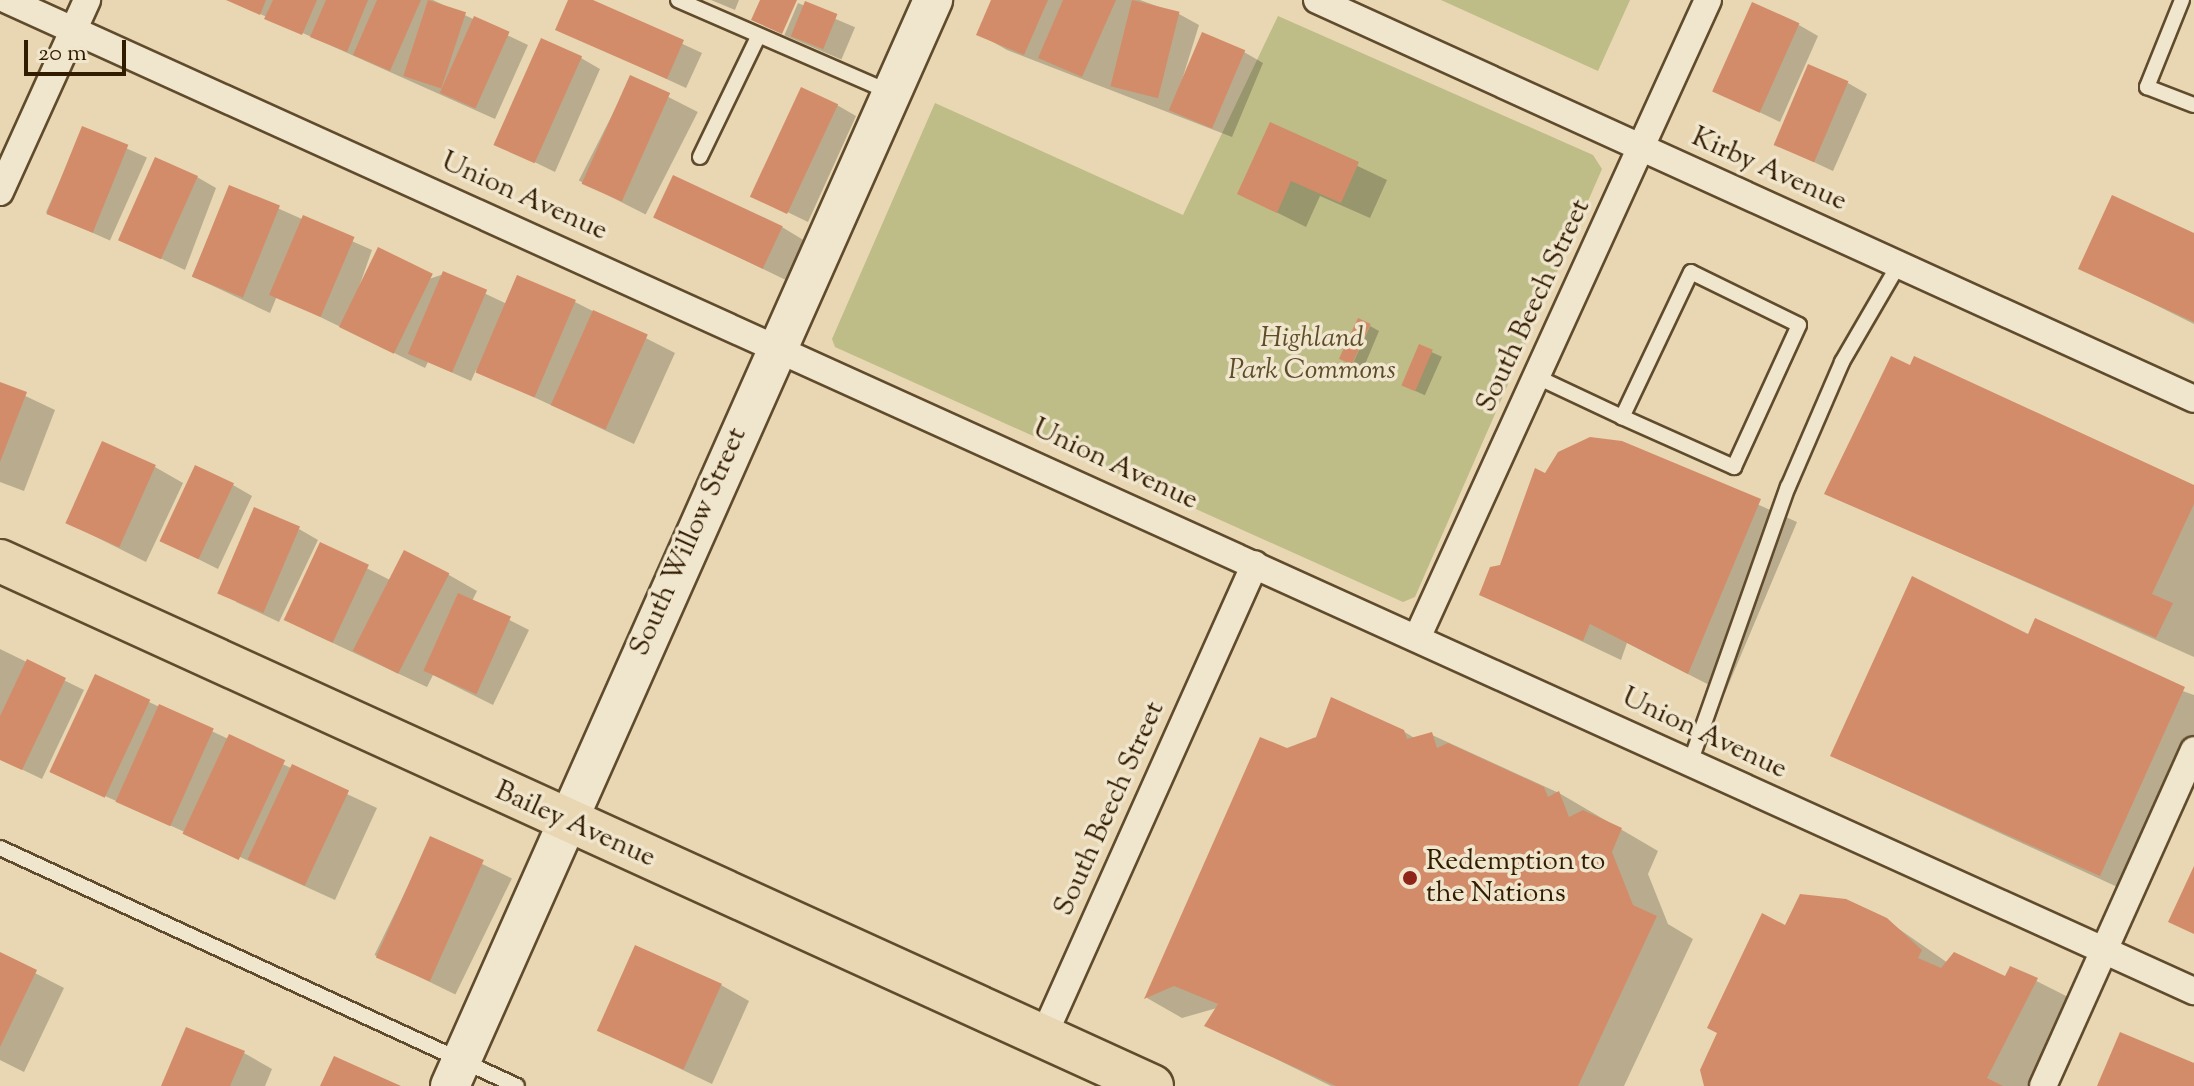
<!DOCTYPE html>
<html>
<head>
<meta charset="utf-8">
<style>
	body { margin:0 }
	#map { position:relative; width:2194px; height:1086px; overflow:hidden; background:#e8d7b2; font-family:"Sorts Mill Goudy",serif }
	div>[style] { position:absolute }
	[style*='--x'] { left:calc(var(--x)*1px); top:calc(var(--y)*1px); width:calc(var(--w)*1px); rotate:calc(var(--a)*1deg) }
	.green>* { inset:0; background:#bebc87 }
	.shadow>* { inset:0; background:#0003; transform-origin:0 0 }
	.building>* { inset:0; background:#d38c6a; transform-origin:0 0 }
	.roads { filter:drop-shadow(2px 0 #604b2c) drop-shadow(-2px 0 #604b2c) drop-shadow(0 2px #604b2c) drop-shadow(0 -2px #604b2c) }
	.lane>* { height:14px; margin:-7px; padding:0 7px; transform-origin:7px; border-radius:7px; background:#f0e5cd }
	.street>* { height:26px; margin:-13px; padding:0 13px; transform-origin:13px; border-radius:13px; background:#f0e5cd }
	.secondary>* { height:38px; margin:-19px; padding:0 19px; transform-origin:19px; border-radius:19px; background:#f0e5cd }
	.primary>* { height:42px; margin:-21px; padding:0 21px; transform-origin:21px; border-radius:21px; background:#e8d7b2 }
	.dots>* { width:22px; height:22px; translate:-50% -50%; box-sizing:border-box; border:4px solid #f0e5cd; border-radius:50% }
	span { translate:-50% -50%; white-space:nowrap; text-align:center; line-height:1.15; -webkit-text-stroke:7px #f0e5cd; paint-order:stroke }
	.street-label { font-size:28px; color:#321c00 }
	.park-label { font-size:28px; color:#5c4c28; font-style:italic }
	.poi-label { font-size:28px; color:#321c00 }
	.left { translate:0 -50%; text-align:left }
	.scale { position:absolute; left:24px; top:40px; width:102px; height:36px; box-sizing:border-box; border:4px solid #321c00; border-top:0; padding-left:10px; font-size:24px; line-height:28px; white-space:nowrap; color:#321c00; -webkit-text-stroke:6px #f0e5cd; paint-order:stroke }
</style>
</head>
<body>
<div id="map">
	<div class="green">
		<i style="clip-path:polygon(1441px 0,1630px 0,1598px 71px)"></i>
		<i style="clip-path:polygon(1278px 16px,1593px 155px,1602px 169px,1415px 597px,1403px 602px,835px 347px,832px 339px,935px 103px,1183px 215px)"></i>
	</div>
	<div class="shadow">
		<i style="clip-path:polygon(229px 0,433px 0,528px 45px,495px 119px)"></i>
		<i style="clip-path:polygon(571px 0,588px 0,702px 53px,686px 88px,558px 29px)"></i>
		<i style="clip-path:polygon(711px 0,739px 0,735px 10px)"></i>
		<i style="clip-path:polygon(994px 0,1140px 0,1179px 14px,1199px 25px,1178px 93px,1244px 52px,1263px 63px,1232px 137px,1007px 50px,979px 34px)"></i>
		<i style="left:798px;top:3px;width:62px;height:35px;rotate:23deg"></i>
		<i style="clip-path:polygon(1799px 25px,1818px 36px,1780px 122px,1715px 91px)"></i>
		<i style="clip-path:polygon(581px 58px,600px 69px,555px 172px,497px 144px)"></i>
		<i style="left:631px;top:78px;width:75px;height:115px;rotate:27deg"></i>
		<i style="clip-path:polygon(1848px 83px,1867px 94px,1833px 171px,1775px 144px)"></i>
		<i style="clip-path:polygon(837px 105px,856px 116px,808px 222px,754px 196px)"></i>
		<i style="clip-path:polygon(1271px 125px,1387px 180px,1370px 218px,1320px 196px,1306px 227px,1240px 194px)"></i>
		<i style="left:83px;top:129px;width:70px;height:91px;rotate:24deg"></i>
		<i style="clip-path:polygon(197px 177px,216px 188px,185px 270px,120px 239px)"></i>
		<i style="clip-path:polygon(230px 187px,372px 250px,353px 304px,444px 274px,507px 304px,575px 302px,675px 353px,634px 444px,476px 370px,471px 381px,428px 362px,425px 368px,277px 296px,270px 313px,192px 276px)"></i>
		<i style="clip-path:polygon(656px 217px,782px 227px,810px 244px,792px 283px)"></i>
		<i style="clip-path:polygon(2194px 235px,2194px 324px,2081px 268px)"></i>
		<i style="clip-path:polygon(1370px 326px,1379px 331px,1363px 369px,1352px 365px)"></i>
		<i style="left:1420px;top:347px;width:24px;height:42px;rotate:24deg"></i>
		<i style="clip-path:polygon(0 384px,55px 410px,24px 491px,0 482px)"></i>
		<i style="clip-path:polygon(1621px 443px,1797px 522px,1725px 693px,1627px 643px,1621px 660px,1482px 594px)"></i>
		<i style="clip-path:polygon(155px 467px,183px 483px,146px 562px,66px 522px)"></i>
		<i style="clip-path:polygon(233px 485px,252px 496px,218px 569px,162px 541px)"></i>
		<i style="clip-path:polygon(2194px 487px,2194px 657px,1826px 493px)"></i>
		<i style="clip-path:polygon(299px 529px,318px 540px,279px 622px,236px 602px)"></i>
		<i style="clip-path:polygon(321px 545px,390px 580px,449px 575px,477px 591px,472px 601px,529px 630px,493px 705px,433px 675px,427px 687px,305px 630px)"></i>
		<i style="clip-path:polygon(2029px 637px,2194px 695px,2194px 768px,2137px 896px,1832px 756px)"></i>
		<i style="clip-path:polygon(0 649px,84px 690px,42px 779px,0 759px)"></i>
		<i style="clip-path:polygon(149px 702px,377px 808px,335px 900px,52px 772px)"></i>
		<i style="clip-path:polygon(1403px 731px,1416px 739px,1432px 735px,1559px 793px,1658px 851px,1648px 874px,1668px 924px,1693px 939px,1624px 1086px,1331px 1086px,1207px 1025px,1217px 1008px,1182px 1018px,1147px 998px,1261px 740px,1287px 750px)"></i>
		<i style="left:431px;top:839px;width:90px;height:129px;rotate:26deg"></i>
		<i style="clip-path:polygon(1886px 920px,1948px 963px,2007px 979px,2011px 968px,2074px 1000px,2030px 1086px,1707px 1086px,1786px 927px)"></i>
		<i style="clip-path:polygon(0 955px,64px 988px,24px 1072px,0 1060px)"></i>
		<i style="clip-path:polygon(721px 985px,749px 1001px,712px 1084px,599px 1030px)"></i>
		<i style="clip-path:polygon(244px 1053px,272px 1069px,265px 1086px,163px 1086px)"></i>
	</div>
	<div class="building">
		<i style="clip-path:polygon(226px 0,266px 0,260px 15px)"></i>
		<i style="clip-path:polygon(273px 0,317px 0,302px 35px,264px 19px)"></i>
		<i style="clip-path:polygon(326px 0,368px 0,347px 52px,310px 37px)"></i>
		<i style="clip-path:polygon(377px 0,421px 0,390px 71px,353px 55px)"></i>
		<i style="left:428px;top:0;width:40px;height:80px;rotate:18deg"></i>
		<i style="clip-path:polygon(568px 0,593px 0,684px 40px,667px 79px,555px 30px)"></i>
		<i style="clip-path:polygon(760px 0,797px 0,782px 34px,751px 20px)"></i>
		<i style="clip-path:polygon(991px 0,1048px 0,1024px 55px,976px 35px)"></i>
		<i style="clip-path:polygon(1063px 0,1116px 0,1082px 77px,1038px 58px)"></i>
		<i style="left:1132px;top:0;width:49px;height:89px;rotate:14deg"></i>
		<i style="left:805px;top:1px;width:35px;height:38px;rotate:22deg"></i>
		<i style="left:1752px;top:2px;width:52px;height:98px;rotate:24deg"></i>
		<i style="left:474px;top:16px;width:39px;height:84px;rotate:24deg"></i>
		<i style="left:1202px;top:32px;width:47px;height:85px;rotate:23deg"></i>
		<i style="left:541px;top:38px;width:45px;height:117px;rotate:24deg"></i>
		<i style="left:1808px;top:64px;width:44px;height:88px;rotate:23deg"></i>
		<i style="left:630px;top:75px;width:44px;height:119px;rotate:24deg"></i>
		<i style="left:801px;top:87px;width:41px;height:121px;rotate:25deg"></i>
		<i style="clip-path:polygon(1270px 122px,1359px 162px,1341px 203px,1291px 181px,1277px 213px,1237px 194px)"></i>
		<i style="left:82px;top:126px;width:50px;height:95px;rotate:22deg"></i>
		<i style="left:155px;top:157px;width:47px;height:91px;rotate:24deg"></i>
		<i style="left:673px;top:175px;width:121px;height:47px;rotate:25deg"></i>
		<i style="left:229px;top:185px;width:55px;height:99px;rotate:22deg"></i>
		<i style="clip-path:polygon(2112px 195px,2194px 233px,2194px 322px,2078px 269px)"></i>
		<i style="left:303px;top:215px;width:56px;height:87px;rotate:23deg"></i>
		<i style="left:378px;top:247px;width:61px;height:89px;rotate:26deg"></i>
		<i style="left:443px;top:271px;width:48px;height:90px;rotate:23deg"></i>
		<i style="left:517px;top:275px;width:64px;height:106px;rotate:23deg"></i>
		<i style="left:593px;top:310px;width:60px;height:104px;rotate:24deg"></i>
		<i style="left:1358px;top:318px;width:14px;height:45px;rotate:25deg"></i>
		<i style="left:1419px;top:344px;width:15px;height:45px;rotate:23deg"></i>
		<i style="clip-path:polygon(1891px 356px,1910px 365px,1914px 356px,2194px 485px,2194px 504px,2152px 594px,2173px 603px,2156px 638px,1824px 494px)"></i>
		<i style="clip-path:polygon(0 382px,27px 392px,0 462px)"></i>
		<i style="clip-path:polygon(1590px 437px,1622px 441px,1761px 499px,1688px 674px,1590px 624px,1583px 641px,1479px 595px,1490px 567px,1500px 565px,1535px 468px,1545px 473px,1558px 452px)"></i>
		<i style="left:102px;top:441px;width:59px;height:90px;rotate:24deg"></i>
		<i style="left:195px;top:465px;width:43px;height:84px;rotate:25deg"></i>
		<i style="left:254px;top:507px;width:50px;height:94px;rotate:23deg"></i>
		<i style="left:320px;top:542px;width:54px;height:86px;rotate:25deg"></i>
		<i style="left:404px;top:550px;width:51px;height:113px;rotate:27deg"></i>
		<i style="clip-path:polygon(1912px 576px,2028px 634px,2035px 618px,2185px 687px,2100px 876px,1830px 756px)"></i>
		<i style="left:458px;top:593px;width:58px;height:85px;rotate:24deg"></i>
		<i style="clip-path:polygon(27px 659px,66px 678px,22px 770px,0 760px,0 716px)"></i>
		<i style="left:95px;top:674px;width:61px;height:108px;rotate:25deg"></i>
		<i style="clip-path:polygon(1331px 697px,1404px 730px,1407px 739px,1432px 732px,1437px 748px,1448px 743px,1544px 787px,1548px 797px,1559px 791px,1569px 817px,1583px 810px,1622px 828px,1612px 852px,1633px 905px,1657px 916px,1578px 1086px,1336px 1086px,1204px 1026px,1218px 1004px,1174px 986px,1144px 999px,1260px 737px,1287px 748px,1316px 737px)"></i>
		<i style="left:159px;top:704px;width:60px;height:107px;rotate:24deg"></i>
		<i style="left:229px;top:734px;width:62px;height:110px;rotate:25deg"></i>
		<i style="left:292px;top:764px;width:63px;height:105px;rotate:25deg"></i>
		<i style="left:430px;top:836px;width:59px;height:133px;rotate:24deg"></i>
		<i style="clip-path:polygon(2194px 866px,2194px 934px,2168px 922px)"></i>
		<i style="clip-path:polygon(1800px 894px,1846px 899px,1887px 918px,1922px 950px,1918px 958px,1941px 968px,1954px 952px,2005px 976px,2010px 966px,2038px 978px,1987px 1078px,2003px 1086px,1704px 1086px,1700px 1070px,1717px 1033px,1707px 1028px,1762px 913px,1785px 925px)"></i>
		<i style="left:635px;top:945px;width:95px;height:94px;rotate:24deg"></i>
		<i style="clip-path:polygon(0 952px,37px 970px,0 1047px)"></i>
		<i style="clip-path:polygon(186px 1027px,245px 1051px,230px 1086px,161px 1086px)"></i>
		<i style="clip-path:polygon(2120px 1032px,2194px 1063px,2194px 1086px,2097px 1086px)"></i>
		<i style="clip-path:polygon(334px 1056px,401px 1086px,320px 1086px)"></i>
	</div>
	<div class="roads">
		<div class="lane">
			<i style="--x:678;--y:0;--w:231;--a:23.5"></i>
			<i style="--x:2182;--y:0;--w:94;--a:111.9"></i>
			<i style="--x:2147;--y:87;--w:50;--a:21"></i>
			<i style="--x:700;--y:157;--w:131;--a:-64.2"></i>
			<i style="--x:1537;--y:377;--w:94;--a:25.2"></i>
			<i style="--x:1622;--y:417;--w:123;--a:24.1"></i>
			<i style="--x:1734;--y:467;--w:156;--a:-65.4"></i>
			<i style="--x:1799;--y:325;--w:120;--a:-153.9"></i>
			<i style="--x:1691;--y:272;--w:161;--a:115.4"></i>
			<i style="--x:1690;--y:763;--w:293;--a:-70.5"></i>
			<i style="--x:1788;--y:487;--w:136;--a:-66.6"></i>
			<i style="--x:1842;--y:362;--w:113;--a:-59.8"></i>
			<i style="--x:0;--y:848;--w:569;--a:24.72"></i>
		</div>
		<div class="street">
			<i style="--x:7;--y:0;--w:2401;--a:24.38"></i>
			<i style="--x:1317;--y:0;--w:963;--a:24.46"></i>
			<i style="--x:0;--y:192;--w:211;--a:-65.6"></i>
			<i style="--x:1417;--y:638;--w:701;--a:-65.48"></i>
			<i style="--x:1043;--y:1037;--w:518;--a:-65.86"></i>
			<i style="--x:2043;--y:1086;--w:368;--a:-65.8"></i>
		</div>
		<div class="secondary">
			<i style="--x:450;--y:1086;--w:1189;--a:-66.02"></i>
		</div>
		<div class="primary">
			<i style="--x:0;--y:561;--w:1266;--a:24.5"></i>
		</div>
	</div>
	<div class="dots">
		<i style="left:1410px;top:878px;background:#8f2418"></i>
	</div>
	<div class="street-label">
		<span style="left:1769px;top:170px;rotate:24deg">Kirby Avenue</span>
		<span style="left:524px;top:197px;rotate:24deg">Union Avenue</span>
		<span style="left:1534px;top:306px;rotate:-65deg">South Beech Street</span>
		<span style="left:1115px;top:465px;rotate:25deg">Union Avenue</span>
		<span style="left:689px;top:542px;rotate:-66deg">South Willow Street</span>
		<span style="left:1704px;top:734px;rotate:25deg">Union Avenue</span>
		<span style="left:1110px;top:809px;rotate:-66deg">South Beech Street</span>
		<span style="left:575px;top:825px;rotate:24deg">Bailey Avenue</span>
	</div>
	<div class="park-label">
		<span style="left:1312px;top:355px">Highland<br>Park Commons</span>
	</div>
	<div class="poi-label">
		<span class="left" style="left:1426px;top:878px">Redemption to<br>the Nations</span>
	</div>
	<div class="scale">20 m</div>
</div>
</body>
</html>
